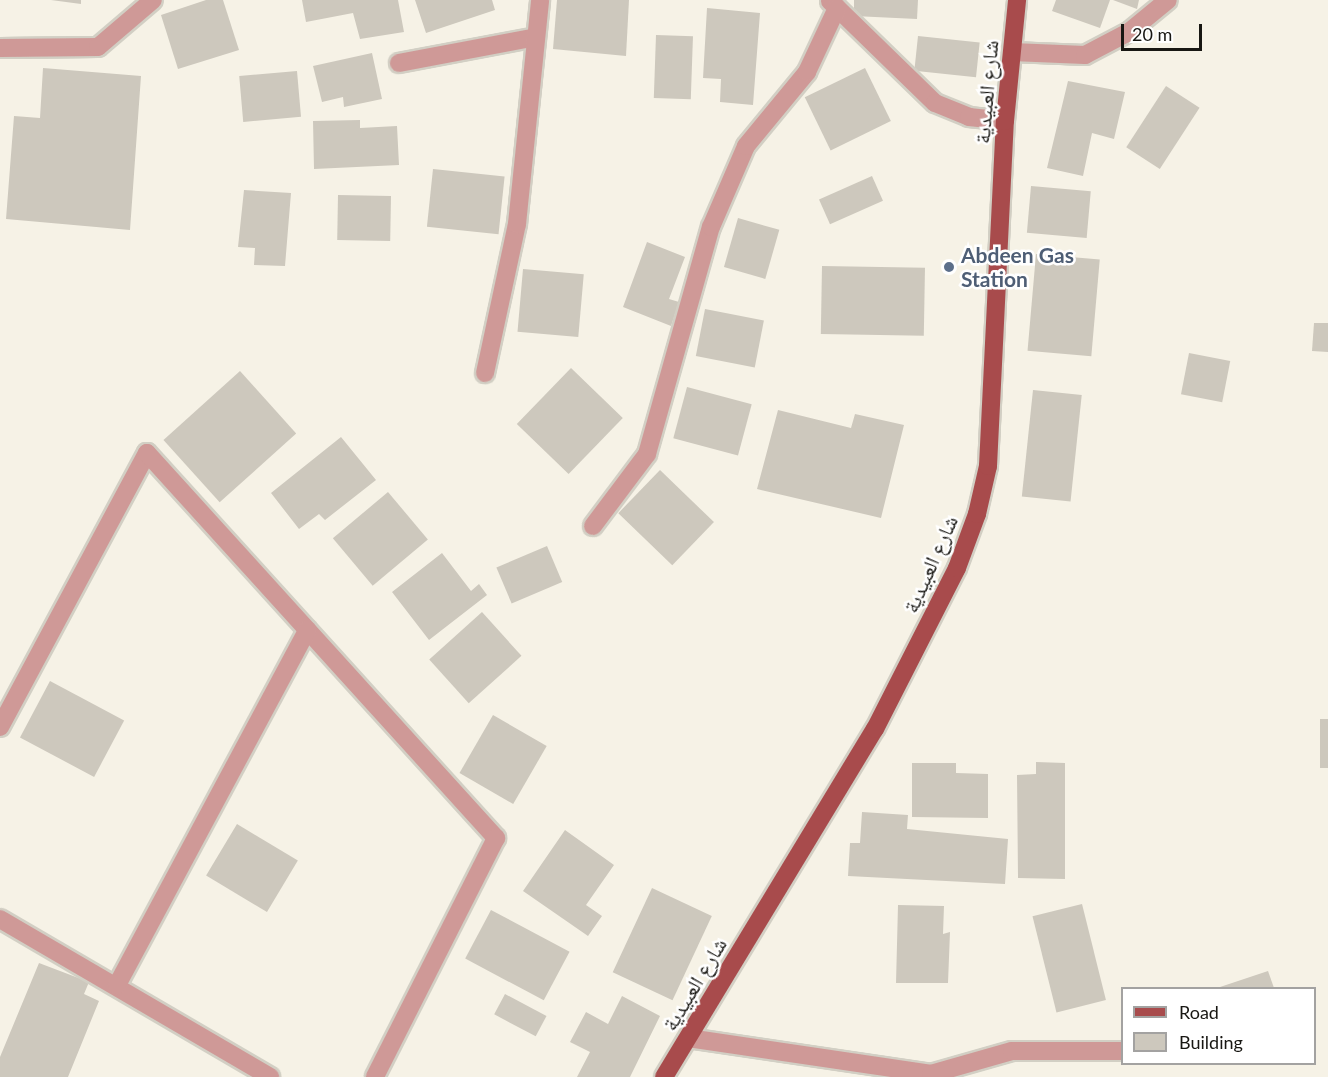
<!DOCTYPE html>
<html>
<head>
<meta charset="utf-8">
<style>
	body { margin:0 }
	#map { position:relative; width:1328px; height:1077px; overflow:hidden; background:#f6f2e6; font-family:Lato,"Noto Naskh Arabic",sans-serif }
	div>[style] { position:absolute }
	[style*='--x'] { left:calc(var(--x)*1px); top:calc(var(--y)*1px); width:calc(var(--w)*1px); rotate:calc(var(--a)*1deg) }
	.building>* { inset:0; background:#cdc8bd; transform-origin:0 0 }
	.roads { filter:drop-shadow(2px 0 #d2cfc4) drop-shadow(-2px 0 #d2cfc4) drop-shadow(0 2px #d2cfc4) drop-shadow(0 -2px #d2cfc4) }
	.minor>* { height:18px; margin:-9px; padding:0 9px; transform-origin:9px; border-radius:9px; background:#cf9997 }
	.major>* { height:18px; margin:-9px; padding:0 9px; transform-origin:9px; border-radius:9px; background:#a84b4c }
	.dots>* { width:16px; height:16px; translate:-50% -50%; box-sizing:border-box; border:3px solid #fff; border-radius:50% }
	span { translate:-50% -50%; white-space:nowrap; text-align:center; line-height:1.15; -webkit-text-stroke:5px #fff; paint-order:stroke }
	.street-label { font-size:21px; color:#181713 }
	.service-label { font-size:21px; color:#4e5e75; font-weight:700 }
	.left { translate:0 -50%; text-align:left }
	.legend { position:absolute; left:1121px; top:987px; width:195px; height:78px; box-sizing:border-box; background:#fff; border:2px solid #a3a2a1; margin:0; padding:8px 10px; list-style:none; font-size:18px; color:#181713 }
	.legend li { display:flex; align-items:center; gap:12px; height:30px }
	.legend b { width:30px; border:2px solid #a3a2a1 }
	.scale { position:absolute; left:1121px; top:24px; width:81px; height:27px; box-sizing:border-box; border:3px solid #181713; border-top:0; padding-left:8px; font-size:18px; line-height:21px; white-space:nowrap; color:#181713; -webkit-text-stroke:4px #fff; paint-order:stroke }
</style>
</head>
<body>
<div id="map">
	<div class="building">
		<i style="clip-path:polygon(51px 0,81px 0,81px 4px)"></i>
		<i style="clip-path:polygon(206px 0,223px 0,239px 50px,178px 69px,161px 15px)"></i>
		<i style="clip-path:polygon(302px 0,398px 0,404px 32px,360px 39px,353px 13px,306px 22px)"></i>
		<i style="clip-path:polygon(415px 0,492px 0,495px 10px,426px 33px)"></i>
		<i style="clip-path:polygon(557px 0,629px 0,626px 56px,553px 49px)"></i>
		<i style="clip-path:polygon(854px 0,918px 0,917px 19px,854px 16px)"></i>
		<i style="clip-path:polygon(1056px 0,1110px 0,1100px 28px,1052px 11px)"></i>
		<i style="clip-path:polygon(1113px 0,1139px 0,1137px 9px)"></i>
		<i style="clip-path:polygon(707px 8px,760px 13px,753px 105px,720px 102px,721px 79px,703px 78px)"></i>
		<i style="left:656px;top:35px;width:37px;height:63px;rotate:2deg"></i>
		<i style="left:918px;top:36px;width:62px;height:35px;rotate:6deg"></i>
		<i style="clip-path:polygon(372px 53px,382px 99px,344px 107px,343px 97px,322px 102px,313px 66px)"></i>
		<i style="clip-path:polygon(43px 68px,141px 76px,130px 230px,6px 219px,14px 116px,40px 118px)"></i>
		<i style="left:865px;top:68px;width:59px;height:67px;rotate:64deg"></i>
		<i style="left:297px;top:71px;width:46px;height:58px;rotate:85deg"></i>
		<i style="clip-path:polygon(1068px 81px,1125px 92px,1114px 139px,1092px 133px,1083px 176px,1047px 168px)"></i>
		<i style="left:1166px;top:86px;width:40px;height:73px;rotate:33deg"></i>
		<i style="clip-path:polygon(360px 120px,360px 128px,397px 126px,399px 165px,314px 169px,313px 121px)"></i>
		<i style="left:433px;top:169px;width:72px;height:58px;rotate:6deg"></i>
		<i style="left:872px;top:176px;width:27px;height:58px;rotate:66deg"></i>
		<i style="left:1031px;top:186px;width:60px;height:47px;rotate:5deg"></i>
		<i style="clip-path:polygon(244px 190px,291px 193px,285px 266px,254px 265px,255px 248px,238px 247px)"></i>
		<i style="left:338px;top:195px;width:53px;height:45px;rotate:1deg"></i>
		<i style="left:738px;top:218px;width:43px;height:51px;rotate:16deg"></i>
		<i style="clip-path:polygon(647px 242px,685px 257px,669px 299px,679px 302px,671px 326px,623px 307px)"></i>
		<i style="left:1036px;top:254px;width:64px;height:97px;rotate:5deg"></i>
		<i style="left:822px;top:266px;width:103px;height:68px;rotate:1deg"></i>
		<i style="left:523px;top:269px;width:61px;height:63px;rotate:5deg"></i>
		<i style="left:705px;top:309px;width:60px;height:48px;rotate:11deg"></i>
		<i style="clip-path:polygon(1314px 323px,1328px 323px,1328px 352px,1312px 351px)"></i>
		<i style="left:1189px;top:353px;width:42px;height:42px;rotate:11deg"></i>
		<i style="left:571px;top:368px;width:72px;height:78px;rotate:44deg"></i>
		<i style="left:240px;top:371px;width:84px;height:103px;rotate:48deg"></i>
		<i style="left:687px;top:387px;width:67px;height:53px;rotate:15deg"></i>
		<i style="left:1033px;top:390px;width:49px;height:107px;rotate:6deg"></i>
		<i style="clip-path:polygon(778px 410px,851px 428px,855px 414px,904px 425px,881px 518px,757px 489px)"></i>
		<i style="clip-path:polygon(341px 437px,376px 480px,325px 520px,319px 514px,299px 529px,271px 493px)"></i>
		<i style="left:660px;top:470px;width:75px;height:60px;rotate:44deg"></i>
		<i style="left:388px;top:492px;width:62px;height:72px;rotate:50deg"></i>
		<i style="left:547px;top:546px;width:39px;height:55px;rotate:67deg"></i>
		<i style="clip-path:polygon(442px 553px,471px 591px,479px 584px,487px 595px,429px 640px,392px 592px)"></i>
		<i style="left:482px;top:612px;width:59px;height:71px;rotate:48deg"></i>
		<i style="left:50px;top:681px;width:84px;height:64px;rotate:28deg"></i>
		<i style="left:493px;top:715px;width:62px;height:67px;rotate:30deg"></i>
		<i style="left:1320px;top:719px;width:8px;height:49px"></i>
		<i style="clip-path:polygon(1036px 762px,1065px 763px,1065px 879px,1018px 878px,1017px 775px,1036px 774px)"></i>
		<i style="clip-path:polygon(912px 763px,956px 763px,956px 773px,988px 774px,988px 818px,912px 817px)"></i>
		<i style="clip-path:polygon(862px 812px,908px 815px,907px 829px,1008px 839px,1005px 884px,848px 876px,850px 843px,860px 843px)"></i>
		<i style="left:237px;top:824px;width:71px;height:60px;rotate:31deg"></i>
		<i style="clip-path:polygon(565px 830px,614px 865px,586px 905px,602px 916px,588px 936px,523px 891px)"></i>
		<i style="left:652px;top:888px;width:66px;height:93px;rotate:25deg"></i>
		<i style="left:1082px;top:904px;width:99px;height:51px;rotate:76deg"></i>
		<i style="clip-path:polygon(898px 905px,944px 906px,943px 934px,950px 932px,948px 983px,896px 983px)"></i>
		<i style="left:491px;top:910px;width:89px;height:55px;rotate:28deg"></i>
		<i style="clip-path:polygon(39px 963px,89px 982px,84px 994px,99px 1001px,68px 1077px,0 1077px,0 1057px)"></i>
		<i style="clip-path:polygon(1268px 971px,1274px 988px,1217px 988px)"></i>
		<i style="left:505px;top:994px;width:47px;height:23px;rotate:28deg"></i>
		<i style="clip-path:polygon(622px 996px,660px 1016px,630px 1077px,577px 1077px,590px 1052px,570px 1042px,586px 1012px,608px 1024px)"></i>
	</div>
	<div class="roads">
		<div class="minor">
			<i style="--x:830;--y:1;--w:146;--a:44.2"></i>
			<i style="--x:935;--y:103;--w:37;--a:22"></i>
			<i style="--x:969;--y:117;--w:36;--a:6"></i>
			<i style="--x:0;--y:48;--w:98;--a:-0.6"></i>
			<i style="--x:98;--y:47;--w:72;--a:-40.5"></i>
			<i style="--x:1012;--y:52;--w:73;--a:2.4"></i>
			<i style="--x:1085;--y:55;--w:50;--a:-27.6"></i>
			<i style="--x:1129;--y:32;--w:50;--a:-39.4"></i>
			<i style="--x:399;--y:63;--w:139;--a:-10.7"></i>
			<i style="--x:485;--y:373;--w:152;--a:-77.9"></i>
			<i style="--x:517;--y:224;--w:225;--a:-84.1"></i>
			<i style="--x:593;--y:526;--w:90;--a:-53.1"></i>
			<i style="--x:647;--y:454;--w:236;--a:-74.3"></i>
			<i style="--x:711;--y:227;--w:88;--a:-66.6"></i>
			<i style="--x:746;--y:146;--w:96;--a:-50.5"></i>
			<i style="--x:807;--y:72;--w:71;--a:-64.9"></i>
			<i style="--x:0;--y:727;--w:311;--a:-61.8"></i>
			<i style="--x:147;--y:453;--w:520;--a:47.81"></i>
			<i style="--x:496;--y:838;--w:268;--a:116.9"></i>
			<i style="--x:0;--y:919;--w:313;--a:30.3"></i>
			<i style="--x:117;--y:985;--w:403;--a:-61.8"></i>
			<i style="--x:688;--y:1038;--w:246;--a:8.4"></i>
			<i style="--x:931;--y:1074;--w:84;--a:-15.9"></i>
			<i style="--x:1012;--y:1051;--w:110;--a:0"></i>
		</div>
		<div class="major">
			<i style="--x:664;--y:1077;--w:407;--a:-58.8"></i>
			<i style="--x:875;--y:729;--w:181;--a:-63"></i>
			<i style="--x:957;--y:568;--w:58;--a:-69.7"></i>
			<i style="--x:977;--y:514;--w:49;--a:-77.1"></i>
			<i style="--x:988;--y:466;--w:345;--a:-87.2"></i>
			<i style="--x:1005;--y:121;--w:122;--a:-84.3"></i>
		</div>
	</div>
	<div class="dots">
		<i style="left:949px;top:267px;background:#5c6f8a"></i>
	</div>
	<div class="street-label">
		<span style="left:986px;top:92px;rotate:-85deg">شارع العبيدية</span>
		<span style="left:930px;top:564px;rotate:-66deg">شارع العبيدية</span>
		<span style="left:694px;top:984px;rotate:-59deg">شارع العبيدية</span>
	</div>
	<div class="service-label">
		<span class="left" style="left:961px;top:267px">Abdeen Gas<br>Station</span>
	</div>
	<ul class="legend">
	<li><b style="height:8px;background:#a84b4c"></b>Road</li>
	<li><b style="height:16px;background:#cdc8bd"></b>Building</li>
	</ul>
	<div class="scale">20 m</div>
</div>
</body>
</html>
